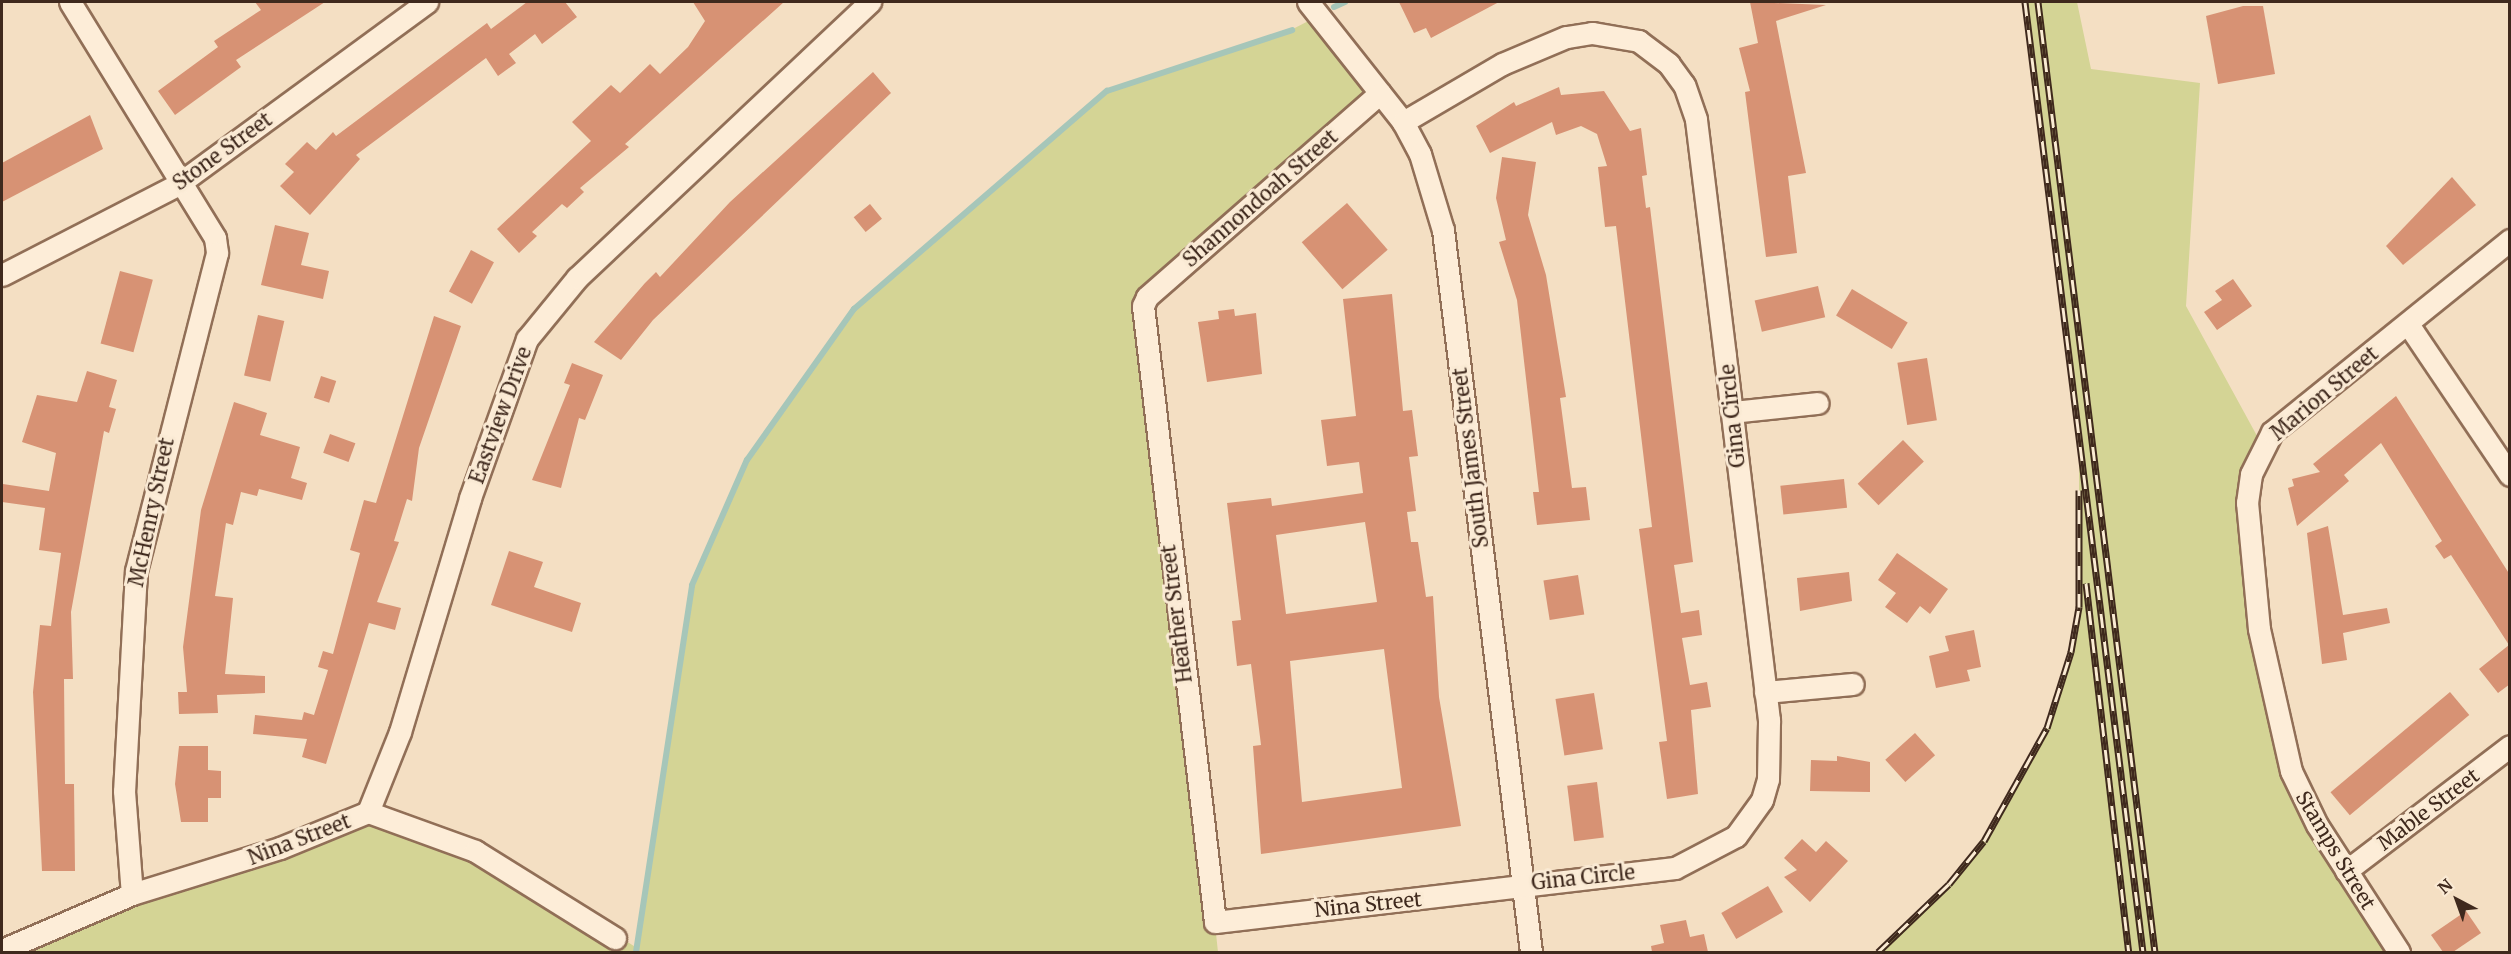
<!DOCTYPE html>
<html>
<head>
<meta charset="utf-8">
<style>
	body { margin:0 }
	#map { position:relative; width:2511px; height:954px; overflow:hidden; background:#f4dfc3; font-family:Merriweather,serif }
	div>[style] { position:absolute }
	[style*='--x'] { left:calc(var(--x)*1px); top:calc(var(--y)*1px); width:calc(var(--w)*1px); rotate:calc(var(--a)*1deg) }
	.green>* { inset:0; background:#d4d495 }
	.stream>* { height:6px; margin:-3px; padding:0 3px; transform-origin:3px; border-radius:3px; background:#a6c6b9 }
	.building>* { inset:0; background:#d79274; transform-origin:0 0 }
	.roads { filter:drop-shadow(2px 0 #916f57) drop-shadow(-2px 0 #916f57) drop-shadow(0 2px #916f57) drop-shadow(0 -2px #916f57) }
	.minor>* { height:21px; margin:-10.5px; padding:0 10.5px; transform-origin:10.5px; border-radius:10.5px; background:#fdedd8 }
	.rail>* { height:7px; margin-top:-3.5px; transform-origin:0; background:repeating-linear-gradient(90deg,#faead4 0 14px,#3f291d 0 28px); box-sizing:border-box; border-block:2px solid #3f291d }
	span { translate:-50% -50%; white-space:nowrap; text-align:center; line-height:1.15; -webkit-text-stroke:6px #faead4; paint-order:stroke }
	.street-label { font-size:20px; color:#3f291d }
	.frame { position:absolute; inset:0; border:3px solid #3f291d; pointer-events:none }
	.north { position:absolute; left:2427px; top:870px; width:60px; height:60px; -webkit-text-stroke:4px #faead4; paint-order:stroke; rotate:319deg; font-size:16px; font-weight:700; line-height:24px; text-align:center; color:#3f291d }
	.north::after { content:''; display:block; margin:auto; width:21px; height:27px; background:#3f291d; clip-path:polygon(50% 0,100% 100%,50% 72%,0 100%) }
</style>
</head>
<body>
<div id="map">
	<div class="green">
		<i style="clip-path:polygon(2025px 2px,2077px 2px,2091px 69px,2200px 83px,2186px 306px,2262px 445px,2247px 503px,2291px 771px,2399px 952px,1878px 952px,1949px 884px,2004px 810px,2060px 697px,2079px 607px,2079px 424px)"></i>
		<i style="clip-path:polygon(1320px 15px,1380px 93px,1147px 297px,1218px 952px,2px 952px,368px 812px,527px 878px,637px 948px,692px 585px,747px 460px,854px 309px,1107px 91px,1289px 31px)"></i>
	</div>
	<div class="stream">
		<i style="--x:1334;--y:7;--w:12;--a:-24"></i>
		<i style="--x:636;--y:952;--w:371;--a:-81.3"></i>
		<i style="--x:692;--y:585;--w:137;--a:-66.3"></i>
		<i style="--x:747;--y:460;--w:185;--a:-54.7"></i>
		<i style="--x:854;--y:309;--w:334;--a:-40.8"></i>
		<i style="--x:1107;--y:91;--w:195;--a:-18.2"></i>
	</div>
	<div class="building">
		<i style="clip-path:polygon(255px 2px,325px 2px,236px 60px,241px 67px,175px 115px,158px 91px,218px 47px,214px 41px,261px 10px)"></i>
		<i style="clip-path:polygon(527px 2px,565px 2px,577px 17px,542px 44px,535px 34px,509px 54px,516px 63px,498px 76px,486px 58px,356px 155px,360px 159px,310px 215px,280px 186px,294px 172px,285px 164px,307px 142px,316px 150px,333px 132px,336px 136px,487px 23px,491px 29px)"></i>
		<i style="clip-path:polygon(693px 2px,784px 2px,625px 144px,629px 147px,580px 188px,584px 192px,567px 208px,562px 204px,532px 232px,537px 236px,519px 253px,497px 229px,591px 141px,572px 122px,611px 85px,620px 93px,650px 64px,660px 74px,688px 47px,705px 21px)"></i>
		<i style="clip-path:polygon(1399px 2px,1499px 2px,1431px 38px,1426px 28px,1414px 33px)"></i>
		<i style="clip-path:polygon(1750px 2px,1826px 5px,1776px 21px,1806px 173px,1788px 176px,1797px 253px,1766px 257px,1745px 92px,1750px 91px,1739px 48px,1758px 43px)"></i>
		<i style="clip-path:polygon(2243px 6px,2263px 6px,2275px 74px,2218px 84px,2206px 16px)"></i>
		<i style="clip-path:polygon(873px 72px,891px 93px,653px 320px,621px 360px,594px 342px,645px 283px,656px 272px,660px 277px,730px 202px)"></i>
		<i style="clip-path:polygon(1559px 87px,1561px 95px,1604px 91px,1630px 131px,1641px 128px,1647px 175px,1642px 176px,1646px 208px,1650px 207px,1693px 562px,1674px 565px,1681px 613px,1699px 610px,1702px 635px,1682px 638px,1690px 685px,1707px 682px,1711px 707px,1691px 710px,1698px 794px,1667px 799px,1659px 742px,1667px 741px,1639px 529px,1652px 527px,1616px 226px,1605px 227px,1598px 167px,1607px 166px,1597px 134px,1581px 126px,1556px 135px,1552px 122px,1490px 153px,1476px 126px,1514px 102px,1516px 106px)"></i>
		<i style="clip-path:polygon(90px 115px,103px 149px,2px 202px,2px 163px)"></i>
		<i style="clip-path:polygon(1502px 157px,1536px 162px,1528px 215px,1546px 275px,1566px 397px,1560px 398px,1572px 488px,1586px 487px,1590px 520px,1537px 525px,1533px 492px,1539px 492px,1517px 300px,1499px 242px,1506px 240px,1496px 198px)"></i>
		<i style="clip-path:polygon(2452px 177px,2476px 205px,2403px 265px,2386px 246px)"></i>
		<i style="left:1347px;top:203px;width:62px;height:60px;rotate:49deg"></i>
		<i style="left:870px;top:204px;width:19px;height:21px;rotate:51deg"></i>
		<i style="clip-path:polygon(275px 225px,309px 233px,301px 265px,329px 271px,323px 299px,261px 285px)"></i>
		<i style="left:471px;top:250px;width:26px;height:47px;rotate:28deg"></i>
		<i style="left:120px;top:271px;width:34px;height:75px;rotate:15deg"></i>
		<i style="clip-path:polygon(2233px 279px,2252px 306px,2217px 330px,2204px 312px,2222px 300px,2215px 291px)"></i>
		<i style="left:1818px;top:286px;width:32px;height:65px;rotate:77deg"></i>
		<i style="left:1852px;top:289px;width:65px;height:31px;rotate:31deg"></i>
		<i style="clip-path:polygon(evenodd,1392px 294px,1403px 411px,1412px 410px,1418px 456px,1409px 457px,1416px 511px,1407px 512px,1411px 542px,1418px 542px,1426px 597px,1433px 596px,1439px 697px,1461px 826px,1261px 854px,1253px 746px,1261px 745px,1251px 664px,1237px 666px,1232px 621px,1241px 620px,1227px 503px,1271px 498px,1272px 506px,1363px 493px,1359px 462px,1327px 466px,1321px 420px,1356px 416px,1343px 299px,1392px 294px,1365px 522px,1377px 602px,1286px 614px,1276px 535px,1365px 522px,1392px 294px,1384px 649px,1402px 788px,1302px 802px,1290px 661px,1384px 649px)"></i>
		<i style="clip-path:polygon(1234px 309px,1235px 316px,1256px 313px,1262px 374px,1207px 382px,1198px 322px,1219px 319px,1218px 311px)"></i>
		<i style="left:258px;top:315px;width:27px;height:62px;rotate:13deg"></i>
		<i style="clip-path:polygon(434px 316px,461px 326px,419px 448px,412px 501px,407px 499px,394px 541px,399px 542px,377px 602px,401px 608px,395px 630px,369px 623px,326px 764px,302px 757px,307px 739px,253px 734px,255px 715px,302px 720px,304px 712px,314px 715px,328px 670px,318px 667px,323px 651px,333px 654px,360px 553px,350px 550px,364px 500px,376px 503px)"></i>
		<i style="left:1927px;top:358px;width:63px;height:30px;rotate:81deg"></i>
		<i style="clip-path:polygon(572px 363px,603px 375px,585px 420px,579px 418px,561px 488px,532px 480px,570px 385px,564px 383px)"></i>
		<i style="clip-path:polygon(87px 371px,117px 380px,109px 407px,116px 409px,109px 433px,104px 431px,71px 612px,73px 679px,64px 679px,65px 784px,74px 784px,75px 871px,42px 871px,33px 692px,40px 625px,51px 626px,61px 553px,39px 550px,45px 508px,2px 502px,2px 493px,3px 484px,49px 491px,56px 453px,22px 442px,37px 395px,77px 402px)"></i>
		<i style="left:321px;top:376px;width:16px;height:23px;rotate:18deg"></i>
		<i style="clip-path:polygon(2396px 396px,2510px 575px,2510px 684px,2498px 693px,2479px 669px,2509px 645px,2451px 555px,2444px 559px,2435px 546px,2442px 541px,2381px 443px,2344px 475px,2349px 481px,2297px 526px,2288px 488px,2294px 486px,2292px 479px,2320px 472px,2313px 464px)"></i>
		<i style="clip-path:polygon(234px 402px,267px 413px,260px 435px,300px 447px,291px 478px,307px 483px,302px 500px,259px 489px,257px 496px,241px 492px,233px 525px,226px 523px,215px 596px,233px 598px,225px 674px,265px 676px,265px 693px,217px 695px,218px 713px,179px 714px,178px 692px,187px 692px,183px 647px,201px 510px)"></i>
		<i style="left:330px;top:434px;width:27px;height:20px;rotate:20deg"></i>
		<i style="left:1903px;top:440px;width:30px;height:63px;rotate:46deg"></i>
		<i style="left:1844px;top:479px;width:29px;height:64px;rotate:84deg"></i>
		<i style="clip-path:polygon(2328px 526px,2343px 615px,2387px 608px,2390px 623px,2343px 633px,2347px 660px,2322px 664px,2307px 533px)"></i>
		<i style="clip-path:polygon(509px 551px,543px 562px,534px 587px,581px 603px,572px 632px,491px 605px)"></i>
		<i style="clip-path:polygon(1897px 553px,1948px 589px,1930px 614px,1920px 606px,1907px 623px,1885px 607px,1896px 593px,1878px 580px)"></i>
		<i style="clip-path:polygon(1849px 572px,1852px 601px,1800px 611px,1797px 578px)"></i>
		<i style="left:1578px;top:575px;width:40px;height:35px;rotate:81deg"></i>
		<i style="clip-path:polygon(1974px 630px,1981px 667px,1967px 670px,1970px 681px,1936px 688px,1929px 656px,1949px 651px,1945px 636px)"></i>
		<i style="left:2450px;top:692px;width:30px;height:156px;rotate:50deg"></i>
		<i style="left:1594px;top:693px;width:57px;height:39px;rotate:81deg"></i>
		<i style="left:1915px;top:733px;width:30px;height:40px;rotate:48deg"></i>
		<i style="clip-path:polygon(179px 746px,208px 746px,208px 770px,221px 771px,221px 798px,208px 798px,208px 822px,181px 822px,175px 784px)"></i>
		<i style="clip-path:polygon(1837px 756px,1870px 762px,1870px 792px,1810px 791px,1811px 760px,1837px 761px)"></i>
		<i style="left:1597px;top:782px;width:56px;height:30px;rotate:83deg"></i>
		<i style="clip-path:polygon(1802px 839px,1816px 852px,1826px 841px,1848px 861px,1810px 902px,1784px 877px,1797px 870px,1784px 858px)"></i>
		<i style="left:1768px;top:886px;width:30px;height:54px;rotate:60deg"></i>
		<i style="clip-path:polygon(2466px 911px,2481px 933px,2453px 952px,2443px 952px,2431px 935px)"></i>
		<i style="clip-path:polygon(1686px 920px,1690px 937px,1704px 934px,1708px 952px,1652px 952px,1651px 946px,1664px 943px,1660px 925px)"></i>
	</div>
	<div class="roads">
		<div class="minor">
			<i style="--x:70;--y:2;--w:277;--a:58.4"></i>
			<i style="--x:215;--y:238;--w:15;--a:82"></i>
			<i style="--x:217;--y:253;--w:328;--a:104.3"></i>
			<i style="--x:136;--y:571;--w:220;--a:93.1"></i>
			<i style="--x:124;--y:791;--w:103;--a:85.6"></i>
			<i style="--x:1308;--y:2;--w:153;--a:51.6"></i>
			<i style="--x:1403;--y:122;--w:36;--a:62"></i>
			<i style="--x:1420;--y:154;--w:79;--a:73.2"></i>
			<i style="--x:1443;--y:230;--w:727;--a:83.05"></i>
			<i style="--x:1380;--y:93;--w:310;--a:138.8"></i>
			<i style="--x:1147;--y:297;--w:10;--a:114"></i>
			<i style="--x:1143;--y:306;--w:620;--a:83.33"></i>
			<i style="--x:1215;--y:922;--w:463;--a:-6.7"></i>
			<i style="--x:1675;--y:868;--w:69;--a:-27.7"></i>
			<i style="--x:1736;--y:836;--w:44;--a:-54.2"></i>
			<i style="--x:1762;--y:800;--w:22;--a:-74"></i>
			<i style="--x:1768;--y:779;--w:59;--a:-89"></i>
			<i style="--x:1769;--y:720;--w:367;--a:-96.9"></i>
			<i style="--x:1725;--y:356;--w:239;--a:-97"></i>
			<i style="--x:1696;--y:119;--w:36;--a:-109"></i>
			<i style="--x:1684;--y:85;--w:26;--a:-126"></i>
			<i style="--x:1669;--y:64;--w:38;--a:-143"></i>
			<i style="--x:1639;--y:41;--w:48;--a:-170.3"></i>
			<i style="--x:1592;--y:33;--w:26;--a:171"></i>
			<i style="--x:1566;--y:37;--w:69;--a:157.1"></i>
			<i style="--x:1502;--y:64;--w:115;--a:149.6"></i>
			<i style="--x:2;--y:275;--w:197;--a:-27.2"></i>
			<i style="--x:177;--y:185;--w:310;--a:-36.2"></i>
			<i style="--x:2408;--y:324;--w:182;--a:56"></i>
			<i style="--x:1732;--y:412;--w:86;--a:-6"></i>
			<i style="--x:1765;--y:692;--w:88;--a:-5.2"></i>
			<i style="--x:368;--y:812;--w:86;--a:-68.2"></i>
			<i style="--x:400;--y:732;--w:244;--a:-73.3"></i>
			<i style="--x:470;--y:498;--w:169;--a:-70.3"></i>
			<i style="--x:527;--y:339;--w:79;--a:-50.7"></i>
			<i style="--x:577;--y:278;--w:403;--a:-43.3"></i>
			<i style="--x:2346;--y:871;--w:206;--a:-37.3"></i>
			<i style="--x:2;--y:950;--w:142;--a:-23.3"></i>
			<i style="--x:132;--y:894;--w:155;--a:-17.3"></i>
			<i style="--x:280;--y:848;--w:95;--a:-22.2"></i>
			<i style="--x:368;--y:812;--w:114;--a:20"></i>
			<i style="--x:475;--y:851;--w:165;--a:31.9"></i>
			<i style="--x:2399;--y:952;--w:151;--a:-122.8"></i>
			<i style="--x:2317;--y:825;--w:60;--a:-115.7"></i>
			<i style="--x:2291;--y:771;--w:146;--a:-102.7"></i>
			<i style="--x:2259;--y:629;--w:127;--a:-95.4"></i>
			<i style="--x:2247;--y:503;--w:29;--a:-82"></i>
			<i style="--x:2251;--y:474;--w:47;--a:-63.4"></i>
			<i style="--x:2272;--y:432;--w:306;--a:-38.9"></i>
		</div>
	</div>
	<div class="rail">
		<i style="--x:2025;--y:2;--w:957;--a:82.92"></i>
		<i style="--x:2038;--y:2;--w:957;--a:82.98"></i>
		<i style="--x:2086;--y:583;--w:371;--a:83.4"></i>
		<i style="--x:1878;--y:952;--w:98;--a:-43.8"></i>
		<i style="--x:1949;--y:884;--w:55;--a:-50.9"></i>
		<i style="--x:1984;--y:841;--w:129;--a:-60.9"></i>
		<i style="--x:2047;--y:728;--w:80;--a:-72.5"></i>
		<i style="--x:2071;--y:652;--w:46;--a:-79.9"></i>
		<i style="--x:2079;--y:607;--w:117;--a:-90"></i>
	</div>
	<div class="street-label">
		<span style="left:222px;top:151px;rotate:-36deg">Stone Street</span>
		<span style="left:1260px;top:198px;rotate:-41deg">Shannondoah Street</span>
		<span style="left:2324px;top:393px;rotate:-40deg">Marion Street</span>
		<span style="left:500px;top:415px;rotate:-70deg">Eastview Drive</span>
		<span style="left:1732px;top:416px;rotate:-96deg">Gina Circle</span>
		<span style="left:1470px;top:458px;rotate:-97deg">South James Street</span>
		<span style="left:151px;top:512px;rotate:-78deg">McHenry Street</span>
		<span style="left:1176px;top:614px;rotate:-97deg">Heather Street</span>
		<span style="left:2428px;top:809px;rotate:-37deg">Mable Street</span>
		<span style="left:299px;top:839px;rotate:-21deg">Nina Street</span>
		<span style="left:2336px;top:850px;rotate:59deg">Stamps Street</span>
		<span style="left:1583px;top:877px;rotate:-6deg">Gina Circle</span>
		<span style="left:1368px;top:904px;rotate:-6deg">Nina Street</span>
	</div>
	<div class="frame"></div>
	<div class="north">N</div>
</div>
</body>
</html>
